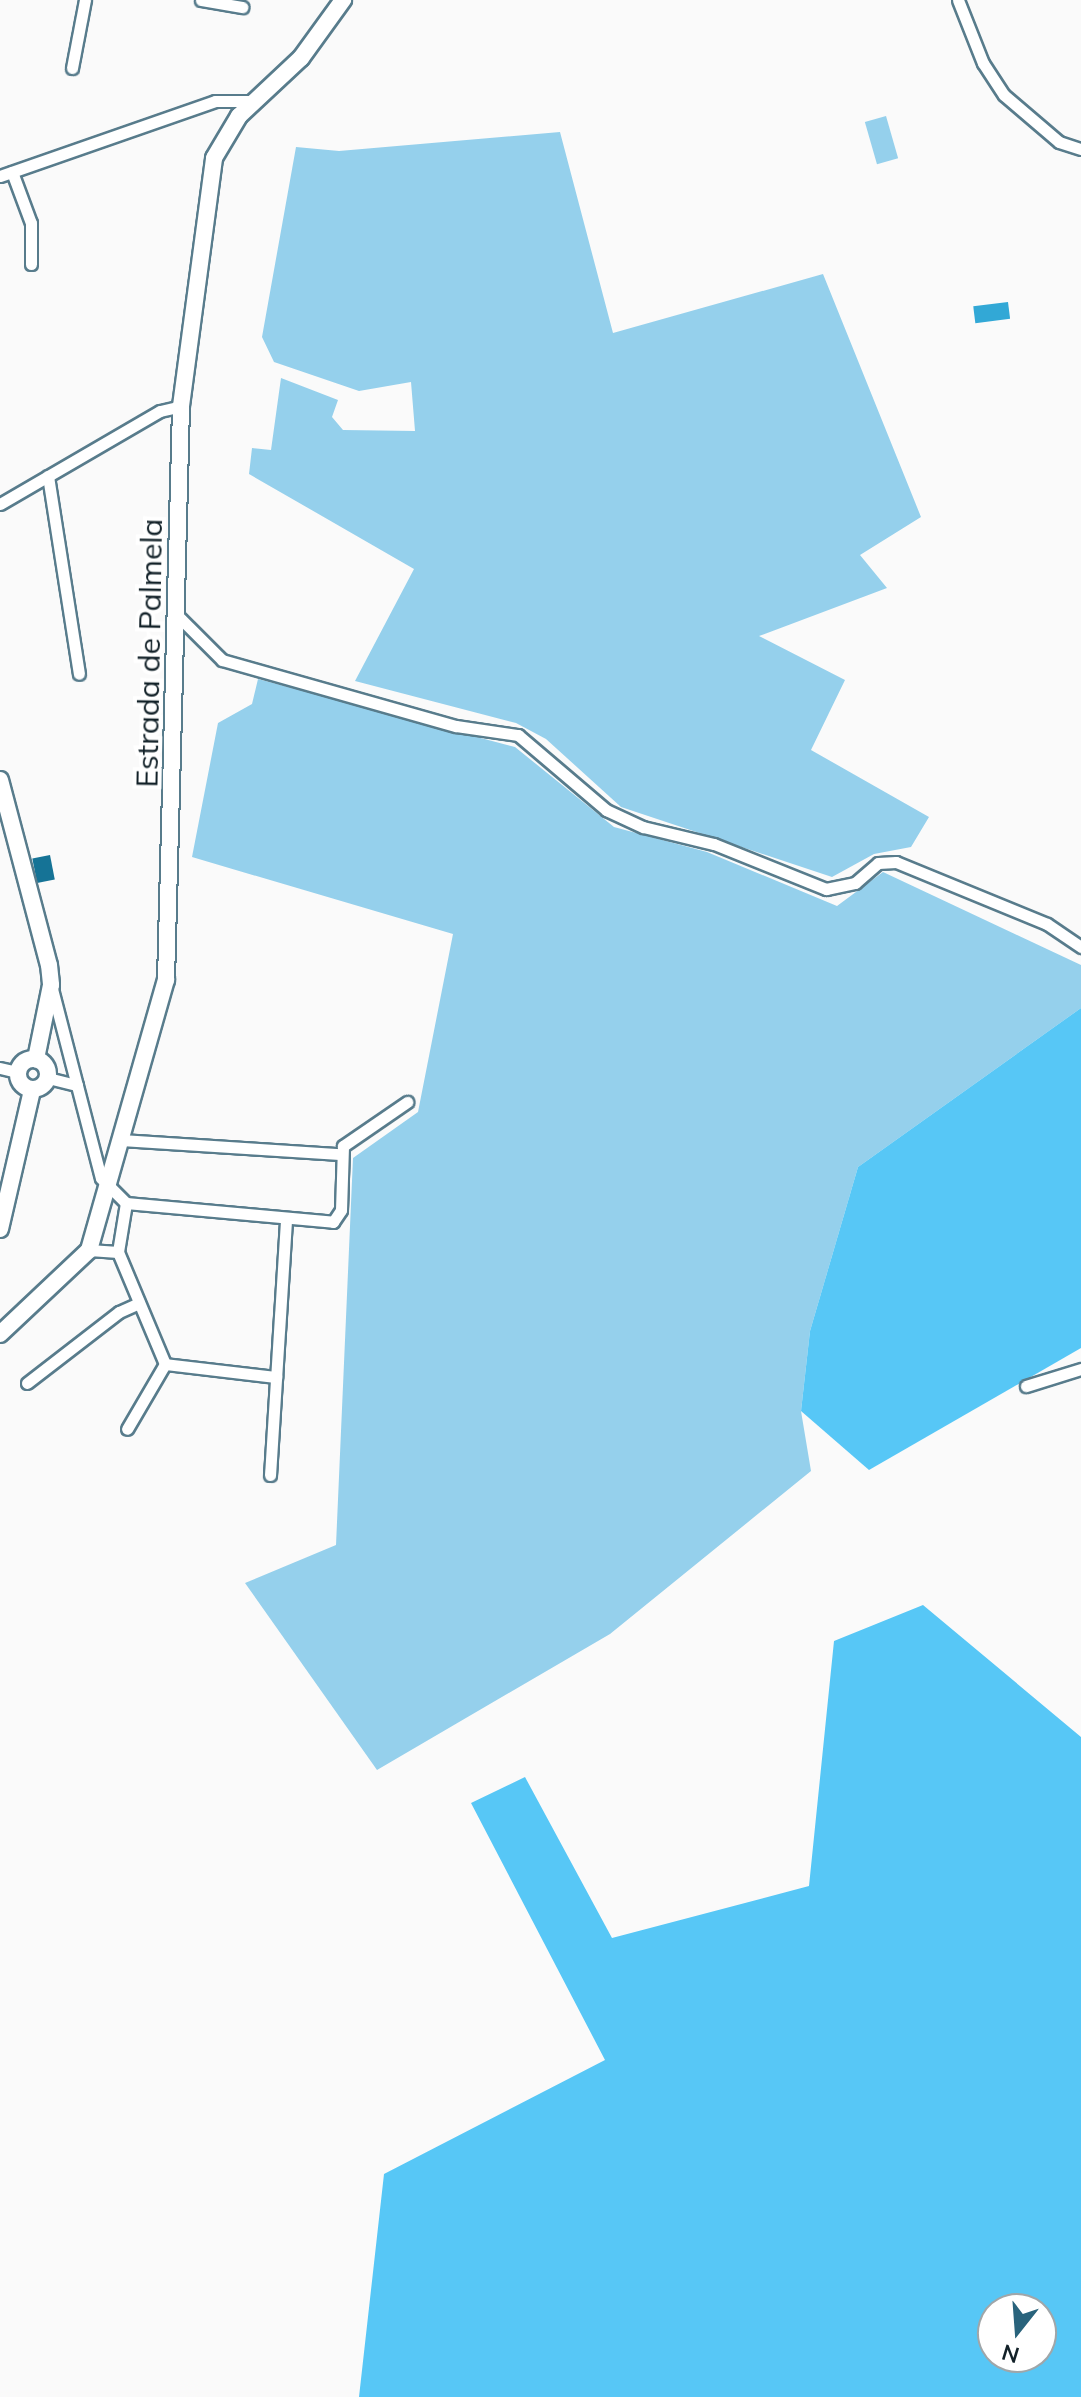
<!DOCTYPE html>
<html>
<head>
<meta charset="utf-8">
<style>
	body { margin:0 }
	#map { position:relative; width:1081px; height:2397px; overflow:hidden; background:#fafafa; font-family:Mulish,sans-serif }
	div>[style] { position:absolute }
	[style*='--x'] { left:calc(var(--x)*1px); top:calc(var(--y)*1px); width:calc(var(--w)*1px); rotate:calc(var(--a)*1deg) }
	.green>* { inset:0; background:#95d0ec; transform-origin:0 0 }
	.forest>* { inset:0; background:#57c7f6 }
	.water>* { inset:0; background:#32a8d6; transform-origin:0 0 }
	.building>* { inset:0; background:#157396; transform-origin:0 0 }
	.roads { filter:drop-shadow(2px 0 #587c8c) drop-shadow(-2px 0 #587c8c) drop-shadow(0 2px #587c8c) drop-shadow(0 -2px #587c8c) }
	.street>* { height:11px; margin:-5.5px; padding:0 5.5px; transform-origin:5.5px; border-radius:5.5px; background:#fff }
	.secondary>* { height:16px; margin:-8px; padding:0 8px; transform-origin:8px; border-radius:8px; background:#fff }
	.secondary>.ring { margin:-8px; padding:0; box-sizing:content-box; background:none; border:16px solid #fff; border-radius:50% }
	span { translate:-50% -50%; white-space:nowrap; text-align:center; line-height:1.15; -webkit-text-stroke:8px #fff; paint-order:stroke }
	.street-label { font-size:30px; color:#122128 }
	.north { position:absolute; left:977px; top:2293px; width:80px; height:80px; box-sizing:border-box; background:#fff; border:2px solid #a0a6a9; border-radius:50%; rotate:197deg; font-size:22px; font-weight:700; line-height:32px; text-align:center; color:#122128 }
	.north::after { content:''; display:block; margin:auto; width:28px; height:36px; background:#29637c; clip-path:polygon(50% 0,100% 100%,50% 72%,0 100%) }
</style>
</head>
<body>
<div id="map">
	<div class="green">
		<i style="left:886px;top:116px;width:44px;height:22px;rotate:74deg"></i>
		<i style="clip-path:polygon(560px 132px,613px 333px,823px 274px,921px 517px,860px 555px,887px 588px,759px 636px,845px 680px,811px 750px,929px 817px,911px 847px,874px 854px,832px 877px,621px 807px,546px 739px,516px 723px,355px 681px,414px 569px,249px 474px,252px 448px,271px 450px,281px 378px,338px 400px,332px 417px,343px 430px,415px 431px,411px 382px,359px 391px,274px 362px,262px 337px,296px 147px,339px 151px)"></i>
		<i style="clip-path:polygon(258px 679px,515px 747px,614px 827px,707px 852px,837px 906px,883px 872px,1081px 965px,1081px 1008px,858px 1167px,810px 1331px,801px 1411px,811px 1471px,610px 1634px,377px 1770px,245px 1583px,336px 1545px,353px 1158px,418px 1112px,453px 934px,192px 857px,218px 723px,252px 704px)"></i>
	</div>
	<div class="forest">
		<i style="clip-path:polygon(1081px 1008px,1081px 1348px,869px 1470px,801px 1411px,810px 1331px,858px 1167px)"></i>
		<i style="clip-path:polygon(evenodd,923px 1605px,1081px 1737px,1081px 2397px,359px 2397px,384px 2174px,605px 2060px,471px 1803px,525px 1777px,612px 1938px,809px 1886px,834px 1641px,923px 1605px,993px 2309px,1041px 2309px,1041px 2357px,993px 2357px,993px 2309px)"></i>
	</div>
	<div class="water">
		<i style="left:1008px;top:302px;width:17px;height:35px;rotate:83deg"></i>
	</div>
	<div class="building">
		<i style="left:50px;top:855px;width:25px;height:18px;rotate:79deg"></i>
	</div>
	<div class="roads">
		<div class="street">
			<i style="--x:201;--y:0;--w:42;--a:9.7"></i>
			<i style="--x:958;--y:0;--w:68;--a:68.4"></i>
			<i style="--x:983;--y:63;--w:38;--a:57"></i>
			<i style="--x:1004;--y:95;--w:72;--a:40.5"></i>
			<i style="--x:1059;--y:142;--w:23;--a:18"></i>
			<i style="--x:72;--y:68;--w:69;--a:-79.2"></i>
			<i style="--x:12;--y:172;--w:54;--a:69.6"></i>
			<i style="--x:31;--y:223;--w:41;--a:90"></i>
			<i style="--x:0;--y:176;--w:228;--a:-19.2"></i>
			<i style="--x:215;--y:101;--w:38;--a:0"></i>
			<i style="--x:48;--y:476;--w:200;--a:81.1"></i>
			<i style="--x:0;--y:504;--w:185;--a:-30.2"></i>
			<i style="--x:160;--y:411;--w:22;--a:-13"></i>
			<i style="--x:178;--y:616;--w:62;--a:45"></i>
			<i style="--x:222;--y:660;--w:243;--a:15.8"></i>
			<i style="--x:456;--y:726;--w:63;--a:8.3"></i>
			<i style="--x:518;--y:735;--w:116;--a:40.4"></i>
			<i style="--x:606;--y:810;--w:41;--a:24.7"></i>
			<i style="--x:643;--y:827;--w:73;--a:13.5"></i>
			<i style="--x:714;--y:844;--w:121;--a:21.9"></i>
			<i style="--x:826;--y:889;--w:30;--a:-12"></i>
			<i style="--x:855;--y:883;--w:30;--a:-41"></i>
			<i style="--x:878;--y:863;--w:18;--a:-3"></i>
			<i style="--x:896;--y:862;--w:163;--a:22.3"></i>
			<i style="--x:1047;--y:924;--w:41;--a:34.1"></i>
			<i style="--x:51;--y:985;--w:199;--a:75.5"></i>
			<i style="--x:101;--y:1178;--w:35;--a:45"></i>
			<i style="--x:126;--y:1203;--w:50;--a:99.3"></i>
			<i style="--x:118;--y:1252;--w:29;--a:-176"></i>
			<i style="--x:0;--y:1068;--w:17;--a:13"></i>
			<i style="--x:48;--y:1078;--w:30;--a:14"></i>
			<i style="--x:121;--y:1140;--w:219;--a:3.7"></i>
			<i style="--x:126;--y:1203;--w:208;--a:5.2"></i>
			<i style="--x:333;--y:1222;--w:14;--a:-56"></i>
			<i style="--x:341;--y:1210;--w:64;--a:-88.2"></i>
			<i style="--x:343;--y:1146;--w:78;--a:-34.5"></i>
			<i style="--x:118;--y:1252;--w:121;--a:67.2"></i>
			<i style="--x:165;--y:1364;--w:75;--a:120.3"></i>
			<i style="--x:165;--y:1364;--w:112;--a:6.7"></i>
			<i style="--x:27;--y:1383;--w:116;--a:-37.7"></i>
			<i style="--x:119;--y:1312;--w:22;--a:-24"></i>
			<i style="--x:1026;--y:1386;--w:58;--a:-17.2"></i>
			<i style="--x:270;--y:1475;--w:257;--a:-86.4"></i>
		</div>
		<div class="secondary">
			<i style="--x:0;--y:780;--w:191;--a:75.2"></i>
			<i style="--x:49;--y:965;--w:20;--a:84"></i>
			<i style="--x:51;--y:985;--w:76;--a:101.5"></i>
			<i class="ring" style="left:18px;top:1059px;width:14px;height:14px"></i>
			<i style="--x:0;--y:1229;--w:143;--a:-77"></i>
			<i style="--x:0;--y:1334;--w:122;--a:-43.3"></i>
			<i style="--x:89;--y:1250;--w:281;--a:-74.1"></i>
			<i style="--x:166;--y:980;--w:574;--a:-88.5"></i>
			<i style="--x:181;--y:406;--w:250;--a:-82.4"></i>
			<i style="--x:214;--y:158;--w:49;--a:-59.2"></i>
			<i style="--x:239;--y:116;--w:85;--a:-43.1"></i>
			<i style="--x:301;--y:58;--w:72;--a:-54.1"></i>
		</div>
	</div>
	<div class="street-label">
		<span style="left:149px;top:653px;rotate:-89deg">Estrada de Palmela</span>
	</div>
	<div class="north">N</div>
</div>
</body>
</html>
